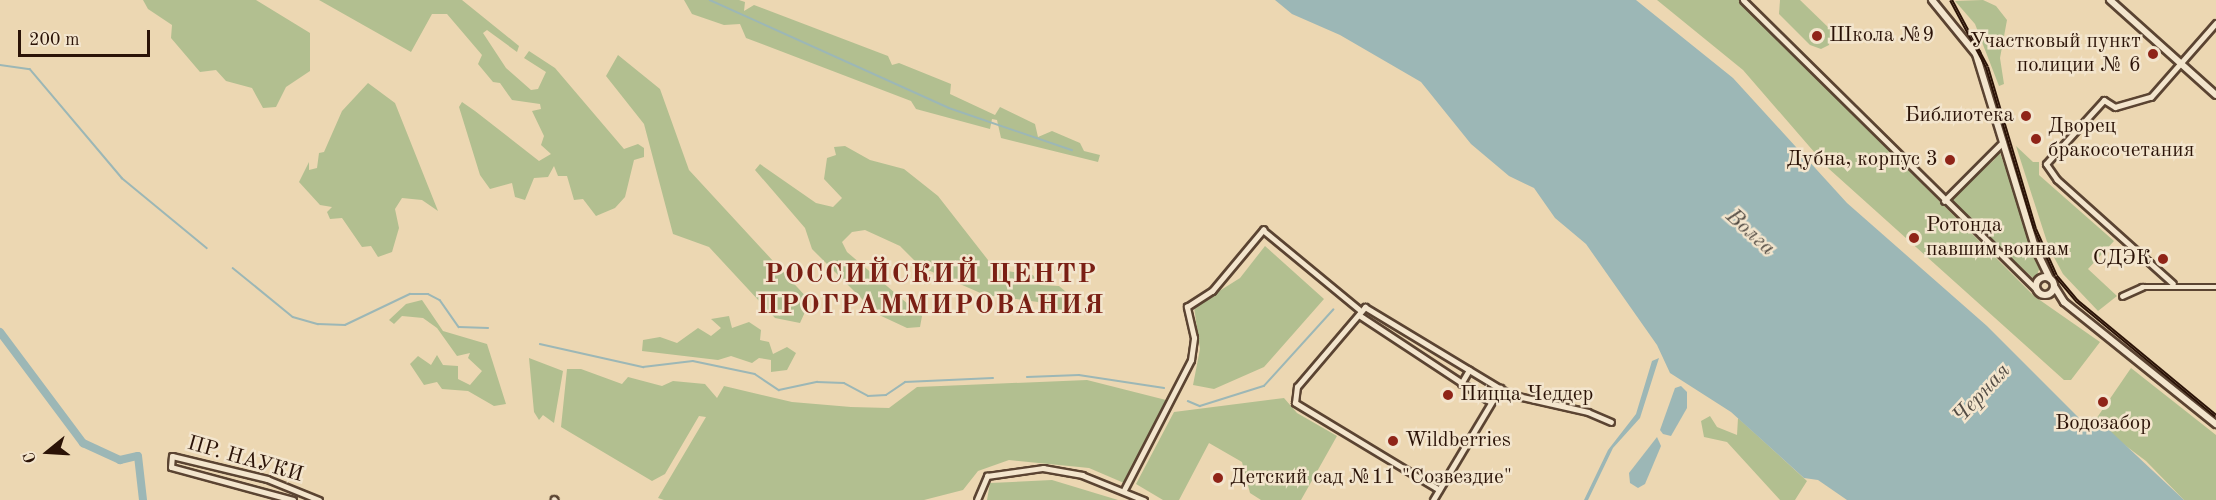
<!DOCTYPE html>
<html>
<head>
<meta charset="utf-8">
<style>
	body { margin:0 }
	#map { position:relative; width:2216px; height:500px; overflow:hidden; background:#ecd7b2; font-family:"Old Standard TT",serif }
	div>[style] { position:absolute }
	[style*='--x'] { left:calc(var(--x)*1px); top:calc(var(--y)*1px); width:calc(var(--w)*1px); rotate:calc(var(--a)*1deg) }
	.green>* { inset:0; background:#b2bf90 }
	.water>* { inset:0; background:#9cb7b6 }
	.stream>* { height:1.5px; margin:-0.75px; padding:0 0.75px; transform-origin:0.75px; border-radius:0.75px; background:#9cb7b6 }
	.river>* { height:8px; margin:-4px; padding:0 4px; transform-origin:4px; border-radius:4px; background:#9cb7b6 }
	.roads { filter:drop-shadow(2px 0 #5b4432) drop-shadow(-2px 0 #5b4432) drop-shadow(0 2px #5b4432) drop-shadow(0 -2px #5b4432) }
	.minor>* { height:4.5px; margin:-2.25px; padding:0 2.25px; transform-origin:2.25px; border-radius:2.25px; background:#f3e5cd }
	.tertiary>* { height:5px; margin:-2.5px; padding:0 2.5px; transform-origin:2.5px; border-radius:2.5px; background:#f3e5cd }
	.secondary>* { height:6px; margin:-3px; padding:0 3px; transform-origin:3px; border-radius:3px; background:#f3e5cd }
	.secondary>.ring { margin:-3px; padding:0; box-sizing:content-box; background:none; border:6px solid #f3e5cd; border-radius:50% }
	.rail>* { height:4px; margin-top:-2px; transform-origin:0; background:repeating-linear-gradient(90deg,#f3e5cd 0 4.5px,#2b1307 0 9px); box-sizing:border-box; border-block:2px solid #2b1307 }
	.dots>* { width:16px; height:16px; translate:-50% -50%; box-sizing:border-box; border:3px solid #f3e5cd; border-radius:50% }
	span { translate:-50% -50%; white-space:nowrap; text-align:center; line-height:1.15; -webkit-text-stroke:5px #f3e5cd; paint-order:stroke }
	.poi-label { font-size:21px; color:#2b1307 }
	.left { translate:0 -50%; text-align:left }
	.right { translate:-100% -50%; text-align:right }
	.street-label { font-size:21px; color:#2b1307 }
	.water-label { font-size:22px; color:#534c44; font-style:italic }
	.district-label { font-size:27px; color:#7a1f14; font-weight:700; letter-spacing:1.5px }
	.north { position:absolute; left:18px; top:422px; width:60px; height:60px; -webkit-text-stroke:4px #f3e5cd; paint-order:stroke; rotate:252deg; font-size:16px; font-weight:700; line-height:24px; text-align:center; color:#2b1307 }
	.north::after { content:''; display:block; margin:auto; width:21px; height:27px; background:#2b1307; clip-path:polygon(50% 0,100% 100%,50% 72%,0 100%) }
	.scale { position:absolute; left:18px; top:30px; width:132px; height:27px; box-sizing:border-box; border:3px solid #2b1307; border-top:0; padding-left:8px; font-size:18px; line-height:21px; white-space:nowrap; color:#2b1307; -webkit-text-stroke:4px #f3e5cd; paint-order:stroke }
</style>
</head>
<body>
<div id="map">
	<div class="green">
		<i style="clip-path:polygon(143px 0,256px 0,310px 33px,310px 71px,286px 87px,276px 107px,263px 108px,252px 88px,226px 81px,216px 70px,200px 72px,171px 38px,172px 25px,148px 9px)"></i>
		<i style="clip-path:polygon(319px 0,462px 0,519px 46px,517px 52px,487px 30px,483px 33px,506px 68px,531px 90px,538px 89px,546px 72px,524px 58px,529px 51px,555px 68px,624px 149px,638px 144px,644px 148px,644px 157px,634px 160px,625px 197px,615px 208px,596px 216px,583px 199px,574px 200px,567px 176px,558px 176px,554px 166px,548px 177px,534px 178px,525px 200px,515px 197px,512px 183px,490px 189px,480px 175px,459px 107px,462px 102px,475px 111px,539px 161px,551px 154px,541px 145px,544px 136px,532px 111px,541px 109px,540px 104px,512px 100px,500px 83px,493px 82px,478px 64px,482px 55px,447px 14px,432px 14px,411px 52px)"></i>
		<i style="clip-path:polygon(684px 0,739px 0,745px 2px,744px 11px,754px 5px,888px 56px,892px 65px,899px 63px,951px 84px,950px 94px,995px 115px,1000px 107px,1035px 124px,1038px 137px,1052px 131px,1080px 143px,1084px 151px,1100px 155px,1098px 162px,1001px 138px,997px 120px,992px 119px,990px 129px,916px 109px,911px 101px,746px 38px,740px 24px,724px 25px,692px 14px)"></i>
		<i style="clip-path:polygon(1657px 0,1739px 0,2034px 296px,2100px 342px,2071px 380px,2064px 380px,1828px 168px,1743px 70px)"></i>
		<i style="clip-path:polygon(1780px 0,1800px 0,1831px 30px,1829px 45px,1821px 49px,1810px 45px,1779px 14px)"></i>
		<i style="clip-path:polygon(1983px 0,1996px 6px,2007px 20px,2000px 58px,2004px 84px,1999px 86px,1975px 24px,1955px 1px)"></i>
		<i style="clip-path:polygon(618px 55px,660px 89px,689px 170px,810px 301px,800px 323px,775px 318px,709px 247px,673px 234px,644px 124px,606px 76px)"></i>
		<i style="clip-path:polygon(368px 83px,395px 103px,438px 211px,422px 200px,402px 198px,395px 209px,399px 228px,392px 252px,378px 257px,371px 246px,362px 247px,342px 218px,330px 219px,327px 212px,332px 207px,320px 205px,299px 182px,309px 162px,309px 170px,317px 168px,319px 153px,324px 152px,342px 111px)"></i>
		<i style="clip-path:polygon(845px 146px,870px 160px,904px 169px,938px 196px,995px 269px,1033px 275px,1040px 285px,1059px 286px,1072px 297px,1072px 308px,1050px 313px,1038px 302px,985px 295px,921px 267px,900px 246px,865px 230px,852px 232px,842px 242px,847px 252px,922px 316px,920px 327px,907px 328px,877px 314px,812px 249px,805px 228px,755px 170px,760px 164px,816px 203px,833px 207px,842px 198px,824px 179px,827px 158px,836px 155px,834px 147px)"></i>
		<i style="clip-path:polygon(2016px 146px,2033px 162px,2039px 162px,2039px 175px,2114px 241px,2088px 269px,2117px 296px,2098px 311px,2063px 274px,2049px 248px)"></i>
		<i style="clip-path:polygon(1999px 150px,2040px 267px,2035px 280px,1953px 205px,1951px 198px,1994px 160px)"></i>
		<i style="clip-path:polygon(1265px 246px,1324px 299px,1264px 367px,1214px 389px,1193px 385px,1200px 349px,1194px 307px,1240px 278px)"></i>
		<i style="clip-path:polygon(422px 300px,443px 331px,487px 344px,506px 404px,494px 406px,468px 391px,442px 389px,437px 382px,424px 385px,410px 364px,418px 356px,431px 365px,437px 355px,443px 365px,458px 366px,458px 379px,470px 385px,482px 371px,468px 358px,470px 353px,457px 356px,437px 328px,423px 318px,402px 316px,394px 324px,389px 320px,406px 304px)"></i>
		<i style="clip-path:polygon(729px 316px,732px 328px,749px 322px,761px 330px,760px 340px,769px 342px,773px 354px,787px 347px,796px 353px,787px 370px,771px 372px,771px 360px,759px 358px,752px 363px,731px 356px,718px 360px,642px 351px,643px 340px,660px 337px,677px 343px,698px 328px,711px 336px,721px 328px,711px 319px)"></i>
		<i style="clip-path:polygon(529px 358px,563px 371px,554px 423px,543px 415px,539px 420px,534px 412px)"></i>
		<i style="clip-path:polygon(2131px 368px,2216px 435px,2216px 500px,2184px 500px,2146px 461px,2094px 422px)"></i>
		<i style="clip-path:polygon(567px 369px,581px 369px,622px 384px,628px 377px,662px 386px,673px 381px,705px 384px,717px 398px,724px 386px,792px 402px,851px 407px,889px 408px,917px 387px,1087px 380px,1166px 400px,1124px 483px,1089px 468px,1009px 460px,978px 471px,963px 490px,924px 500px,664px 500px,658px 498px,706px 417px,699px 416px,665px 474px,652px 481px,561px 427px)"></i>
		<i style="clip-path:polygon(1284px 398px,1297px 413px,1337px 436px,1301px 500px,1261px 500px,1250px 493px,1242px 462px,1209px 443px,1179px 500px,1163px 500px,1136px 484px,1174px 412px)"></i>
		<i style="clip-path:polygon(1710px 416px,1717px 427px,1737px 435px,1738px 418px,1807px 481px,1795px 500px,1780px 500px,1727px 442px,1704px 437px,1701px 421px)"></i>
		<i style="clip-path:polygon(1052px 480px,1118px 500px,987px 500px,990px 483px)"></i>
	</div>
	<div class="water">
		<i style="clip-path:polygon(1275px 0,1636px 0,1733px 78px,1847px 203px,1987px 326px,2082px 421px,2105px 426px,2184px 500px,1847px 500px,1818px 480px,1804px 478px,1731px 412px,1670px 373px,1657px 345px,1586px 244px,1555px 218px,1534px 188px,1509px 176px,1471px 144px,1421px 82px,1340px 35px,1292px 14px)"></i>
		<i style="clip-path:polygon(1659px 358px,1640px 418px,1613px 448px,1588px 500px,1584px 500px,1608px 450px,1636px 414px,1652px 361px)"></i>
		<i style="clip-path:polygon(1681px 386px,1687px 392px,1687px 408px,1671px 436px,1663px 434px,1660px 430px,1675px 388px)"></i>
		<i style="clip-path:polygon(1657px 437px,1661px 446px,1645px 484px,1638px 488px,1630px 483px,1629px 473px)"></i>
	</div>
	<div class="stream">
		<i style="--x:710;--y:0;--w:262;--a:24.3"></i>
		<i style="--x:949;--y:108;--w:130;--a:18.9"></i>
		<i style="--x:0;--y:65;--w:30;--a:8"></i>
		<i style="--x:30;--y:69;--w:143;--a:49.8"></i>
		<i style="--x:122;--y:178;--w:110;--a:39.5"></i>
		<i style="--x:233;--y:268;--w:77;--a:39.2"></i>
		<i style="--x:293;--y:317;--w:26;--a:16"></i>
		<i style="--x:318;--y:324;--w:27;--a:2"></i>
		<i style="--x:345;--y:325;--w:72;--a:-25.5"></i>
		<i style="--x:410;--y:294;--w:18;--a:0"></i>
		<i style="--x:428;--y:294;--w:13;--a:27"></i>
		<i style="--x:440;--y:300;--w:33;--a:55"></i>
		<i style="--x:459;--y:327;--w:29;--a:2"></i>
		<i style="--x:540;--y:344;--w:106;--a:12.6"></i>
		<i style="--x:643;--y:367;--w:50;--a:-6.8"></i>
		<i style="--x:693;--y:361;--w:63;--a:11.8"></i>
		<i style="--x:755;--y:374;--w:29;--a:34"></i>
		<i style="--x:779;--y:390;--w:39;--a:-12"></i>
		<i style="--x:817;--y:382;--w:27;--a:2"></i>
		<i style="--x:844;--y:383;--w:27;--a:28"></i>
		<i style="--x:868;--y:396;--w:18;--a:-3"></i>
		<i style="--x:886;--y:395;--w:23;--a:-34"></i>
		<i style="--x:905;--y:382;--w:88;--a:-2.6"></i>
		<i style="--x:1027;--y:377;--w:52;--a:-2.2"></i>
		<i style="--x:1079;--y:375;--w:86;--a:8.7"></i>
		<i style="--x:1188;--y:401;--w:13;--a:23"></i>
		<i style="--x:1200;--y:406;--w:67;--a:-17.4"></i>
		<i style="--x:1264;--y:386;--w:103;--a:-47.8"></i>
	</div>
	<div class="river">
		<i style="--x:0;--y:332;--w:139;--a:53.2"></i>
		<i style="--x:83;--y:443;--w:41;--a:24.7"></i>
		<i style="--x:120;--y:460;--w:18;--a:-13"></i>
		<i style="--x:138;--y:456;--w:44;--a:83.5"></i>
	</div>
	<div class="roads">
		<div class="minor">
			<i style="--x:1944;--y:201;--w:83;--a:-45"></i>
			<i style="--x:2173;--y:284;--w:156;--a:-138.1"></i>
			<i style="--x:2057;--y:180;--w:19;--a:-125"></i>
			<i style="--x:2046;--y:164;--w:86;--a:-47.8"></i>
			<i style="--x:2104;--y:100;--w:13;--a:32"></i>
			<i style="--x:2115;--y:107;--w:37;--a:-16"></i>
			<i style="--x:2151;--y:97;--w:98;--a:-48.7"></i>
			<i style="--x:2122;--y:296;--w:22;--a:-24"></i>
			<i style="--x:2142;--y:287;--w:74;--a:0"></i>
			<i style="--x:1359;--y:315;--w:158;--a:33.4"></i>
			<i style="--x:1461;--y:384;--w:16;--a:-60"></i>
			<i style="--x:1124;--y:490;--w:146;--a:-62.7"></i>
			<i style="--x:1191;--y:360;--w:22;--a:-82"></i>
			<i style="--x:1194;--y:338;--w:32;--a:-103"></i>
			<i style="--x:1187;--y:307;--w:30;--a:-33"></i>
			<i style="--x:1212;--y:291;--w:80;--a:-50.1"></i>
			<i style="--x:1263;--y:230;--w:124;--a:39.5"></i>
			<i style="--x:1439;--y:490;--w:168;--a:-148.9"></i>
			<i style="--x:1295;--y:403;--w:16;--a:-83"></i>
			<i style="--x:1297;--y:387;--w:105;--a:-49.6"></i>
			<i style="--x:1365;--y:307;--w:168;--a:31.1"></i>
			<i style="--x:1509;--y:394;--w:81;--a:12.8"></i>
			<i style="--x:1588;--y:412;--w:25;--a:23"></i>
			<i style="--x:554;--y:499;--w:1;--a:45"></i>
			<i style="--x:977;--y:500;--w:26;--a:-67"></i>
			<i style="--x:987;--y:476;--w:57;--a:-8.1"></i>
			<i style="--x:1043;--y:468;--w:40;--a:10"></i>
			<i style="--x:1082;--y:475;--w:67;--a:22"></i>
		</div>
		<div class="tertiary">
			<i style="--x:1743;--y:0;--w:414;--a:44.6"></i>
			<i style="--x:293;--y:500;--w:126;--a:-164.9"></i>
			<i style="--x:171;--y:467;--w:11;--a:-85"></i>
			<i style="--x:172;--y:456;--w:98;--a:13.6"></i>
			<i style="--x:267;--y:479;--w:56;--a:22"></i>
			<i style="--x:1433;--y:500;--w:131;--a:-59.1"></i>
		</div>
		<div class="secondary">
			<i style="--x:1932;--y:0;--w:70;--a:50.8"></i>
			<i style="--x:1976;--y:54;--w:205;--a:73"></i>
			<i style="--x:2036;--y:250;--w:32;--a:64"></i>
			<i style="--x:2110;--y:0;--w:142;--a:41.9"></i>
			<i class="ring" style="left:2036px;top:277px;width:12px;height:12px"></i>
			<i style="--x:2054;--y:286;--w:19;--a:58"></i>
			<i style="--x:2064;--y:302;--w:195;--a:38.8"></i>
		</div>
	</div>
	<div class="rail">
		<i style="--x:1951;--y:0;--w:76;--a:61.8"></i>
		<i style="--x:1987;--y:67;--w:169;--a:73.5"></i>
		<i style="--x:2035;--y:229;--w:51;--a:65.9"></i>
		<i style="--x:2056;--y:276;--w:33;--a:50"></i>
		<i style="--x:2077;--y:301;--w:180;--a:39.6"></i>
	</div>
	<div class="dots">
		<i style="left:1817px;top:36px;background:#8f2418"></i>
		<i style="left:2153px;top:54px;background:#8f2418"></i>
		<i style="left:2026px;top:116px;background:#8f2418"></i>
		<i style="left:2036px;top:139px;background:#8f2418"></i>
		<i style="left:1950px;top:160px;background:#8f2418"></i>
		<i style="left:1914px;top:238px;background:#8f2418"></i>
		<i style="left:2163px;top:259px;background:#8f2418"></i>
		<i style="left:1448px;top:395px;background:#8f2418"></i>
		<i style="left:2103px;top:402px;background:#8f2418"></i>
		<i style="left:1393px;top:441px;background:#8f2418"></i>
		<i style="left:1218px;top:478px;background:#8f2418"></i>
	</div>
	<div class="poi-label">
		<span class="left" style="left:1829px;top:36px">Школа №9</span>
		<span class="right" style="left:2141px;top:54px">Участковый пункт<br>полиции № 6</span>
		<span class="right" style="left:2014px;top:116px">Библиотека</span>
		<span class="left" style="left:2048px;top:139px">Дворец<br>бракосочетания</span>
		<span class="right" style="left:1938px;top:160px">Дубна, корпус 3</span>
		<span class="left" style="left:1926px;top:238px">Ротонда<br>павшим воинам</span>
		<span class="right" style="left:2151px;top:259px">СДЭК</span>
		<span class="left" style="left:1460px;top:395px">Пицца Чеддер</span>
		<span style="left:2103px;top:424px">Водозабор</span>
		<span class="left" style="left:1405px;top:441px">Wildberries</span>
		<span class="left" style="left:1230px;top:478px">Детский сад №11 "Созвездие"</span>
	</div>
	<div class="street-label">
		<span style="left:245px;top:460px;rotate:16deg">ПР. НАУКИ</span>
	</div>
	<div class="water-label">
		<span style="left:1750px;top:233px;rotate:42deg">Волга</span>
		<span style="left:1982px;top:394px;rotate:-47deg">Черная</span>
	</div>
	<div class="district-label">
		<span style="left:931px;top:290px">РОССИЙСКИЙ ЦЕНТР<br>ПРОГРАММИРОВАНИЯ</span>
	</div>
	<div class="north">С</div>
	<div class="scale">200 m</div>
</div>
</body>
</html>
